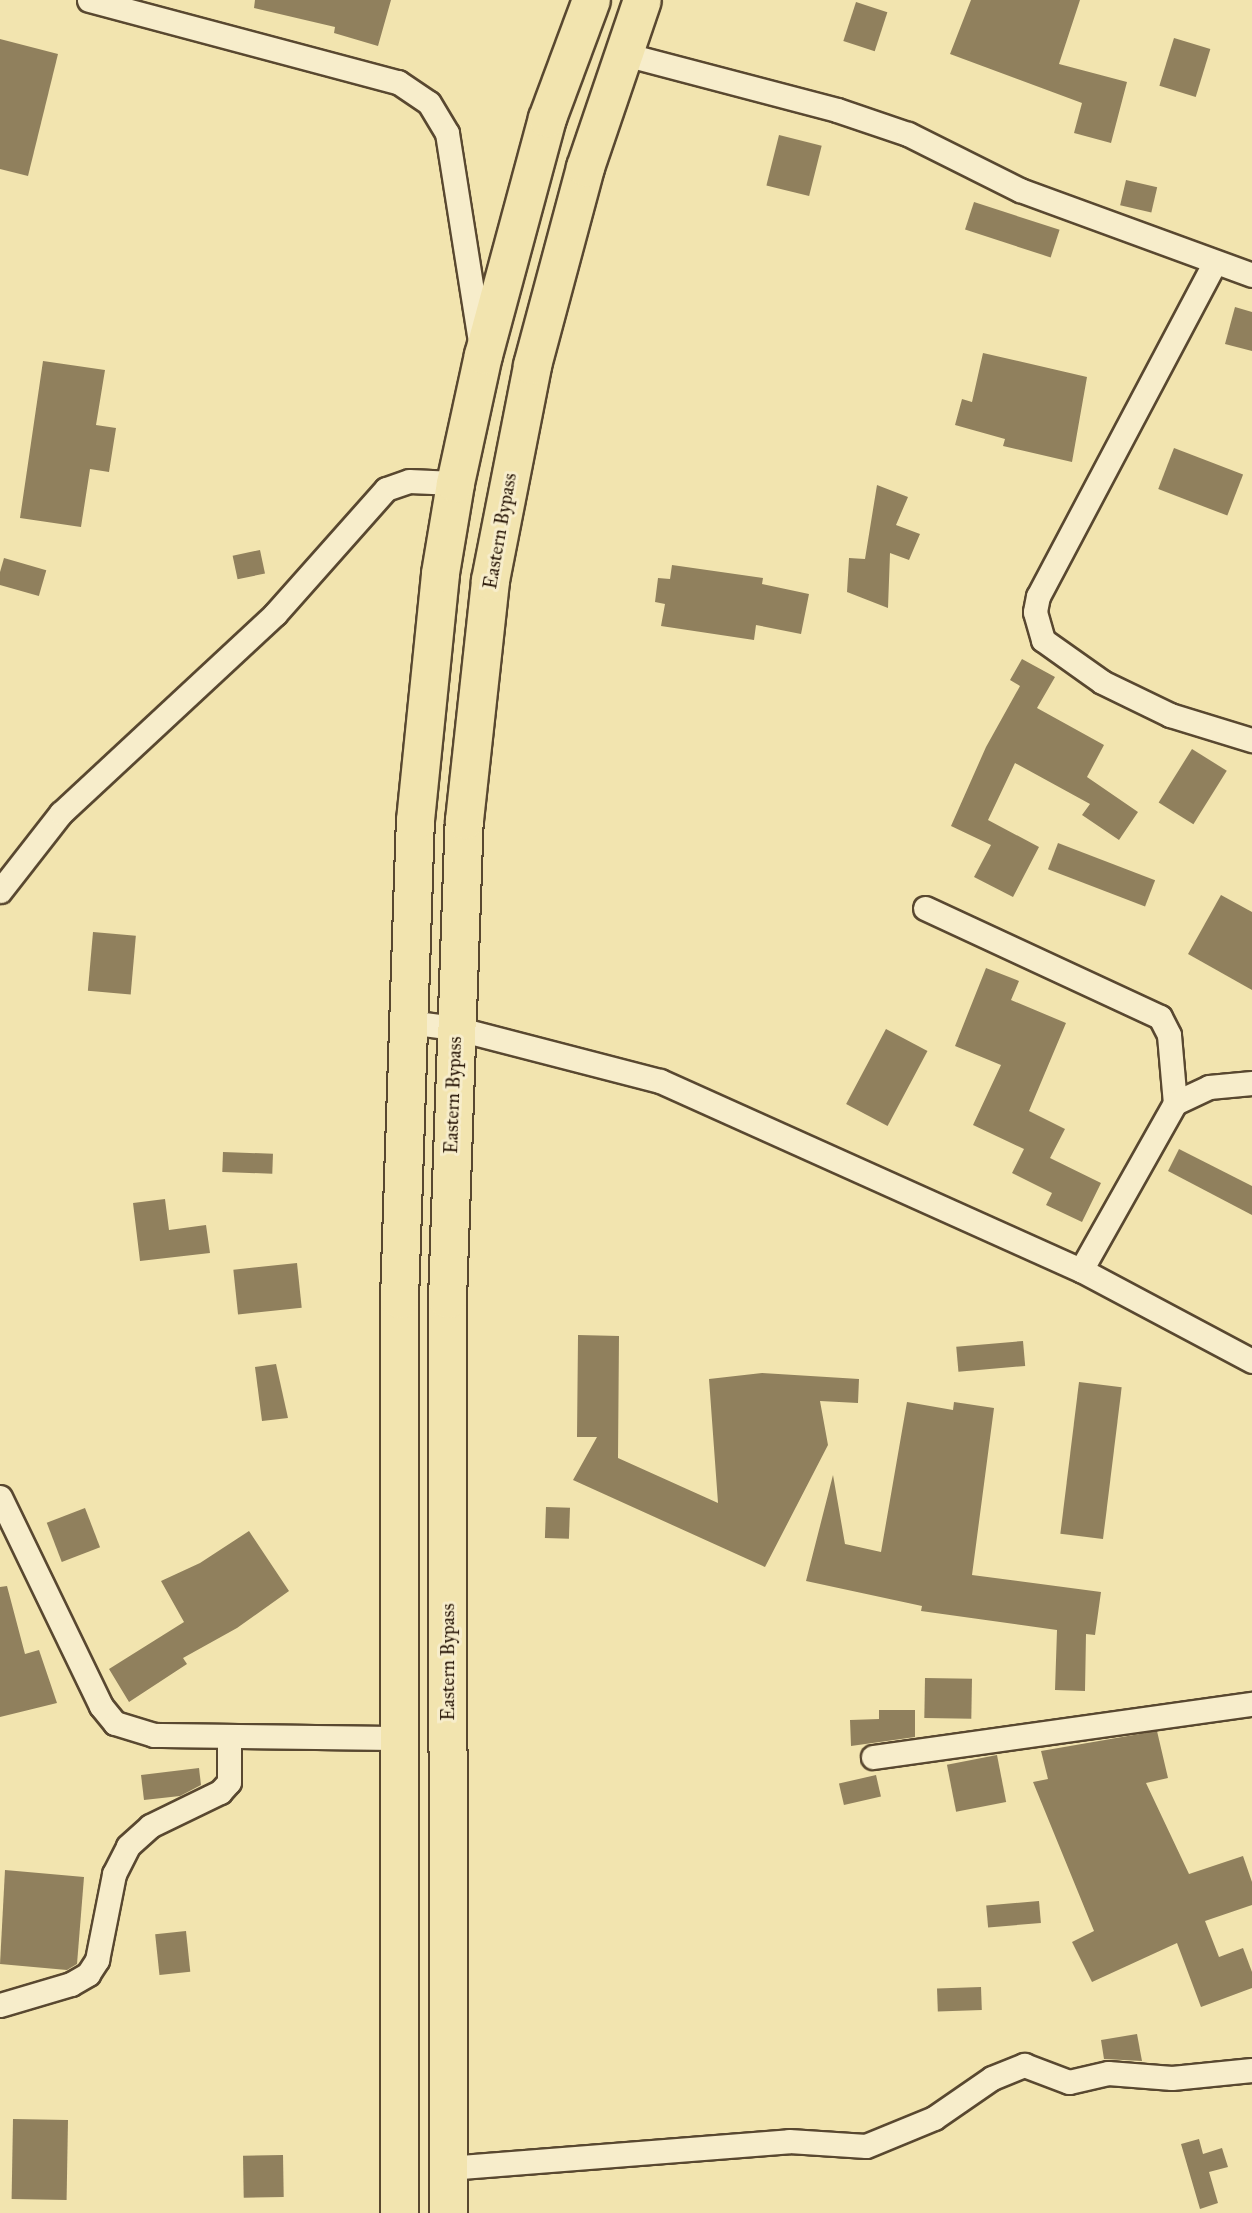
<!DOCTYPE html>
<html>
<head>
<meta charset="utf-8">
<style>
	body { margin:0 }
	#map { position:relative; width:1252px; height:2213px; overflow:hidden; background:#f2e4af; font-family:"IM FELL Great Primer",serif }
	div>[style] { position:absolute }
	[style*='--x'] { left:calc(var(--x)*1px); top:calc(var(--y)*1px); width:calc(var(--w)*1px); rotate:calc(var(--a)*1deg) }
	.building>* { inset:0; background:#90805d; transform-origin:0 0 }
	.roads { filter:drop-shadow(2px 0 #594830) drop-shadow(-2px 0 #594830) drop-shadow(0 2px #594830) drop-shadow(0 -2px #594830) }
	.street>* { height:23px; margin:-11.5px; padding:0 11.5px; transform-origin:11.5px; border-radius:11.5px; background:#f7edcb }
	.primary>* { height:37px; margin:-18.5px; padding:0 18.5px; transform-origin:18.5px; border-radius:18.5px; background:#f2e4af }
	span { translate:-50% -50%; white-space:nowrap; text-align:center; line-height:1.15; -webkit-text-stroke:6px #f7edcb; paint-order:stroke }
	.street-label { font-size:19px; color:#261405 }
</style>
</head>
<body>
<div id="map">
	<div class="building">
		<i style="clip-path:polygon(255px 0,391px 0,378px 46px,334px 33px,335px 27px,254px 8px)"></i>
		<i style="clip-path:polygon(971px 0,1080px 0,1059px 64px,1127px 82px,1111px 143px,1074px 133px,1082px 103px,950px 54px)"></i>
		<i style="left:856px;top:2px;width:33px;height:41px;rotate:18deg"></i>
		<i style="left:1174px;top:38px;width:38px;height:50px;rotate:17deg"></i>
		<i style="clip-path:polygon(0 39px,58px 54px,28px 176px,0 169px)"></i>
		<i style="left:779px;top:135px;width:44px;height:52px;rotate:14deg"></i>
		<i style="left:1126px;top:180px;width:32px;height:26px;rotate:13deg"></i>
		<i style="left:974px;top:202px;width:90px;height:29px;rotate:18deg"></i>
		<i style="clip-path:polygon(1235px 307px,1252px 312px,1252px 351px,1225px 344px)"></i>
		<i style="clip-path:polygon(983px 353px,1087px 377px,1072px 462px,1003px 446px,1005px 439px,955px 425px,962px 399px,972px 402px)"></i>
		<i style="clip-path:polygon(43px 361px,105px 370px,96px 425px,116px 428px,109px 472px,90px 469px,81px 527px,20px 518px)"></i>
		<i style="left:1174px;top:448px;width:74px;height:44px;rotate:21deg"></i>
		<i style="clip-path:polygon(877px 485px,908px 497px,896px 525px,920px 534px,909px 560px,890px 553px,888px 608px,847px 592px,849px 558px,865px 559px)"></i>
		<i style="left:260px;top:550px;width:24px;height:28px;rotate:78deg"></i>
		<i style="left:4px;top:558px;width:44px;height:27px;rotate:16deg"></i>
		<i style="clip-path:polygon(672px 565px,763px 578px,762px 584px,809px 594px,801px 634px,756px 625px,754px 640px,661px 626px,665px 604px,655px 602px,658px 578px,670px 579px)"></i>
		<i style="clip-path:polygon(1022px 659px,1055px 677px,1037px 708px,1104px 745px,1087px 777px,1138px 812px,1119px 840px,1082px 815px,1090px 804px,1015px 763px,988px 820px,1039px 847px,1013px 897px,974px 877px,991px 845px,951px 826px,986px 747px,1020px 686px,1010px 680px)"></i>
		<i style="left:1192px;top:749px;width:41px;height:63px;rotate:32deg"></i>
		<i style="left:1058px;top:843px;width:104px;height:28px;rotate:21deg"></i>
		<i style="clip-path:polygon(1221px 895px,1252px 912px,1252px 990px,1188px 954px)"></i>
		<i style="left:93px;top:932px;width:43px;height:59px;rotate:5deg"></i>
		<i style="clip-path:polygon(986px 968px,1019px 981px,1011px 1000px,1066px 1023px,1029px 1111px,1065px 1129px,1050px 1158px,1101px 1183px,1082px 1222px,1046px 1205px,1052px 1193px,1012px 1173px,1024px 1149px,973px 1125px,1001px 1065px,955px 1046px)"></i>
		<i style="left:886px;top:1029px;width:47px;height:85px;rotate:28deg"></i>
		<i style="clip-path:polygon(1179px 1149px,1252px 1186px,1252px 1215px,1168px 1171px)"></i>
		<i style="left:223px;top:1152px;width:50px;height:20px;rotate:2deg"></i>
		<i style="clip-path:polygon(165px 1199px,169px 1230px,206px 1225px,210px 1253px,140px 1261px,133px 1203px)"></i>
		<i style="left:297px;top:1263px;width:45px;height:64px;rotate:84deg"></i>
		<i style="clip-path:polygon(578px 1335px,619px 1336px,618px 1458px,718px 1503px,709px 1379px,762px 1373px,859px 1379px,858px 1403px,820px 1401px,828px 1445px,765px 1567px,573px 1480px,597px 1437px,577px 1437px)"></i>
		<i style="left:1023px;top:1341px;width:25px;height:67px;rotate:85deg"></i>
		<i style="clip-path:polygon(276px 1364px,288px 1418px,262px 1421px,255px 1367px)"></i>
		<i style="left:1079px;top:1382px;width:43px;height:153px;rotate:7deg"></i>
		<i style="clip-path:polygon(907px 1402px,953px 1410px,954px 1402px,994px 1408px,972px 1575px,1101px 1592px,1095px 1635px,1086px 1634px,1085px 1691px,1055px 1690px,1057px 1630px,921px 1611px,922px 1606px,806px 1581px,833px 1475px,845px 1544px,881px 1552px)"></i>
		<i style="left:546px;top:1507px;width:24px;height:31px;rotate:2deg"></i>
		<i style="left:85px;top:1508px;width:42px;height:41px;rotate:69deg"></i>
		<i style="clip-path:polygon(249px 1531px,289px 1591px,237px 1628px,183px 1658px,187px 1664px,129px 1702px,109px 1669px,184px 1622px,161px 1581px,200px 1563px)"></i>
		<i style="clip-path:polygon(7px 1586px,25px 1654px,39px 1650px,57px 1703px,0 1717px,0 1587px)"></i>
		<i style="left:925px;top:1678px;width:47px;height:40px;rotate:1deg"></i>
		<i style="clip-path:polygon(879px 1710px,915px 1710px,915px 1737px,851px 1746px,850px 1720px,879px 1719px)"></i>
		<i style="clip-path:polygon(1157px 1731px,1168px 1778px,1146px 1783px,1189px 1874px,1243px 1856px,1252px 1882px,1252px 1905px,1205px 1921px,1219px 1957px,1243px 1948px,1252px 1972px,1252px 1988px,1201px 2007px,1177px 1943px,1092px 1982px,1072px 1942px,1094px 1931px,1033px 1782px,1048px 1779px,1041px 1751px)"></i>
		<i style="left:997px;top:1755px;width:48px;height:51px;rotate:79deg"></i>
		<i style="clip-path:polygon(199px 1768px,201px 1785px,180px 1796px,144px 1800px,141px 1775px)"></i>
		<i style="left:876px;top:1775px;width:22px;height:38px;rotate:77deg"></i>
		<i style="clip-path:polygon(5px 1870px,84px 1877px,77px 1964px,67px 1970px,0 1964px)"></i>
		<i style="left:1039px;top:1901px;width:22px;height:53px;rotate:85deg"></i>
		<i style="left:186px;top:1931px;width:41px;height:31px;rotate:84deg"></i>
		<i style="left:981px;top:1987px;width:23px;height:44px;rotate:88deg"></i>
		<i style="clip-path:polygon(1137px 2034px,1142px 2061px,1104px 2059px,1101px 2040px)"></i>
		<i style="left:13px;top:2119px;width:55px;height:80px;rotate:1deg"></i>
		<i style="clip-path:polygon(1199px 2139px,1203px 2154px,1222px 2148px,1228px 2167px,1209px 2172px,1218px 2203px,1200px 2209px,1181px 2144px)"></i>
		<i style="left:283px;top:2155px;width:42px;height:40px;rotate:89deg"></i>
	</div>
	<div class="roads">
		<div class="street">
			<i style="--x:89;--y:0;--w:320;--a:14.9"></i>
			<i style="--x:398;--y:82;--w:37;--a:34"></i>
			<i style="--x:429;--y:103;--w:35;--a:59"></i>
			<i style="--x:447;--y:133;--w:211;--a:81"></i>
			<i style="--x:624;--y:54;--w:220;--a:14.7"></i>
			<i style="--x:837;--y:110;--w:75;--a:18.7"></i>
			<i style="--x:908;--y:134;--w:125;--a:26.6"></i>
			<i style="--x:1020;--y:190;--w:247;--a:20.1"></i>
			<i style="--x:1215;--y:262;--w:378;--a:117.9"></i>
			<i style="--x:1038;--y:596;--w:16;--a:101"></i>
			<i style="--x:1035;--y:612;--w:29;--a:74"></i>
			<i style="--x:1043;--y:640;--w:72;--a:35.4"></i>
			<i style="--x:1102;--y:682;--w:76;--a:25.9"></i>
			<i style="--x:1170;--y:715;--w:86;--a:17"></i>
			<i style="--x:0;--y:891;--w:99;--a:-52"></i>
			<i style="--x:61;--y:813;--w:292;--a:-42.9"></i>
			<i style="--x:275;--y:614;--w:167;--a:-48.4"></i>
			<i style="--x:386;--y:489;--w:24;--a:-19"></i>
			<i style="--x:409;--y:481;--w:46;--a:2.5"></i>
			<i style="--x:925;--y:908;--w:259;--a:24.9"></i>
			<i style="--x:1160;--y:1017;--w:20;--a:63"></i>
			<i style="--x:1169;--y:1035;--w:68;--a:85"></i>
			<i style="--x:1175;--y:1103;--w:38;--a:-25"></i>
			<i style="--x:1209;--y:1087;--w:43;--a:-5.3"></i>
			<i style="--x:408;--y:1022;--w:47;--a:7.3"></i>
			<i style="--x:455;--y:1028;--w:212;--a:14.5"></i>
			<i style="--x:660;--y:1081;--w:461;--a:24.2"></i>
			<i style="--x:1081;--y:1270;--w:194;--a:28"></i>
			<i style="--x:1081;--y:1270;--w:192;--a:-60.6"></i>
			<i style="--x:0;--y:1497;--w:232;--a:64.2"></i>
			<i style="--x:101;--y:1706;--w:22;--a:51"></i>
			<i style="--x:115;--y:1723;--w:41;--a:17.1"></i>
			<i style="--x:154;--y:1735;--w:246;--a:0.7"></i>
			<i style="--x:873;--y:1757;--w:383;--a:-8"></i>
			<i style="--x:0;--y:2005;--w:74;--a:-16.5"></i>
			<i style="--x:71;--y:1984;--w:20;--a:-30"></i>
			<i style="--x:88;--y:1974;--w:17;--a:-57"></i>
			<i style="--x:97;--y:1960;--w:88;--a:-78.8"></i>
			<i style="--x:114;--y:1874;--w:31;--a:-63"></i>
			<i style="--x:128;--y:1846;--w:30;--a:-42"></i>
			<i style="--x:150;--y:1826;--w:78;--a:-25.9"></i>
			<i style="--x:220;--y:1792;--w:13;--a:-48"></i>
			<i style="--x:229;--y:1782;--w:46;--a:-90"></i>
			<i style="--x:448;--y:2168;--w:342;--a:-4.5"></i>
			<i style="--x:789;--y:2141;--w:77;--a:3.7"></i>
			<i style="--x:866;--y:2146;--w:74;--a:-22.4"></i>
			<i style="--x:934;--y:2118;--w:70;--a:-34.6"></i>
			<i style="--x:992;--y:2078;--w:35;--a:-22"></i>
			<i style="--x:1024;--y:2065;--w:48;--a:20.7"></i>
			<i style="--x:1069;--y:2082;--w:40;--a:-13"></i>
			<i style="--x:1108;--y:2073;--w:64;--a:4.5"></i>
			<i style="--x:1172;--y:2078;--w:80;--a:-5.7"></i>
		</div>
		<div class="primary">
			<i style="--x:399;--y:2213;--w:914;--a:-90"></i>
			<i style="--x:399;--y:1299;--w:479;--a:-88.1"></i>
			<i style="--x:415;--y:820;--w:248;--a:-84.2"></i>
			<i style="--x:440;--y:573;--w:91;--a:-80.5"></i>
			<i style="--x:455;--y:483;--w:131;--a:-77.7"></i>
			<i style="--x:483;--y:355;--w:245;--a:-74.9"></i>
			<i style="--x:547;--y:118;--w:126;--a:-69.6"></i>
			<i style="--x:448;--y:2213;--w:914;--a:-90.06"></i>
			<i style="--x:447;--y:1299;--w:479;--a:-88"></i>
			<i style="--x:464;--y:820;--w:241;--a:-83.8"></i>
			<i style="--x:490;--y:580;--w:219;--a:-78.9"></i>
			<i style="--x:532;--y:365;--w:205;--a:-75"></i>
			<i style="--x:585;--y:167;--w:176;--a:-71.2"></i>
		</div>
	</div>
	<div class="street-label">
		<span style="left:500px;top:531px;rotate:-80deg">Eastern Bypass</span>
		<span style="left:453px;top:1095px;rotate:-88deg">Eastern Bypass</span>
		<span style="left:448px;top:1662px;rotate:-90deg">Eastern Bypass</span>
	</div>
</div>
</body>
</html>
